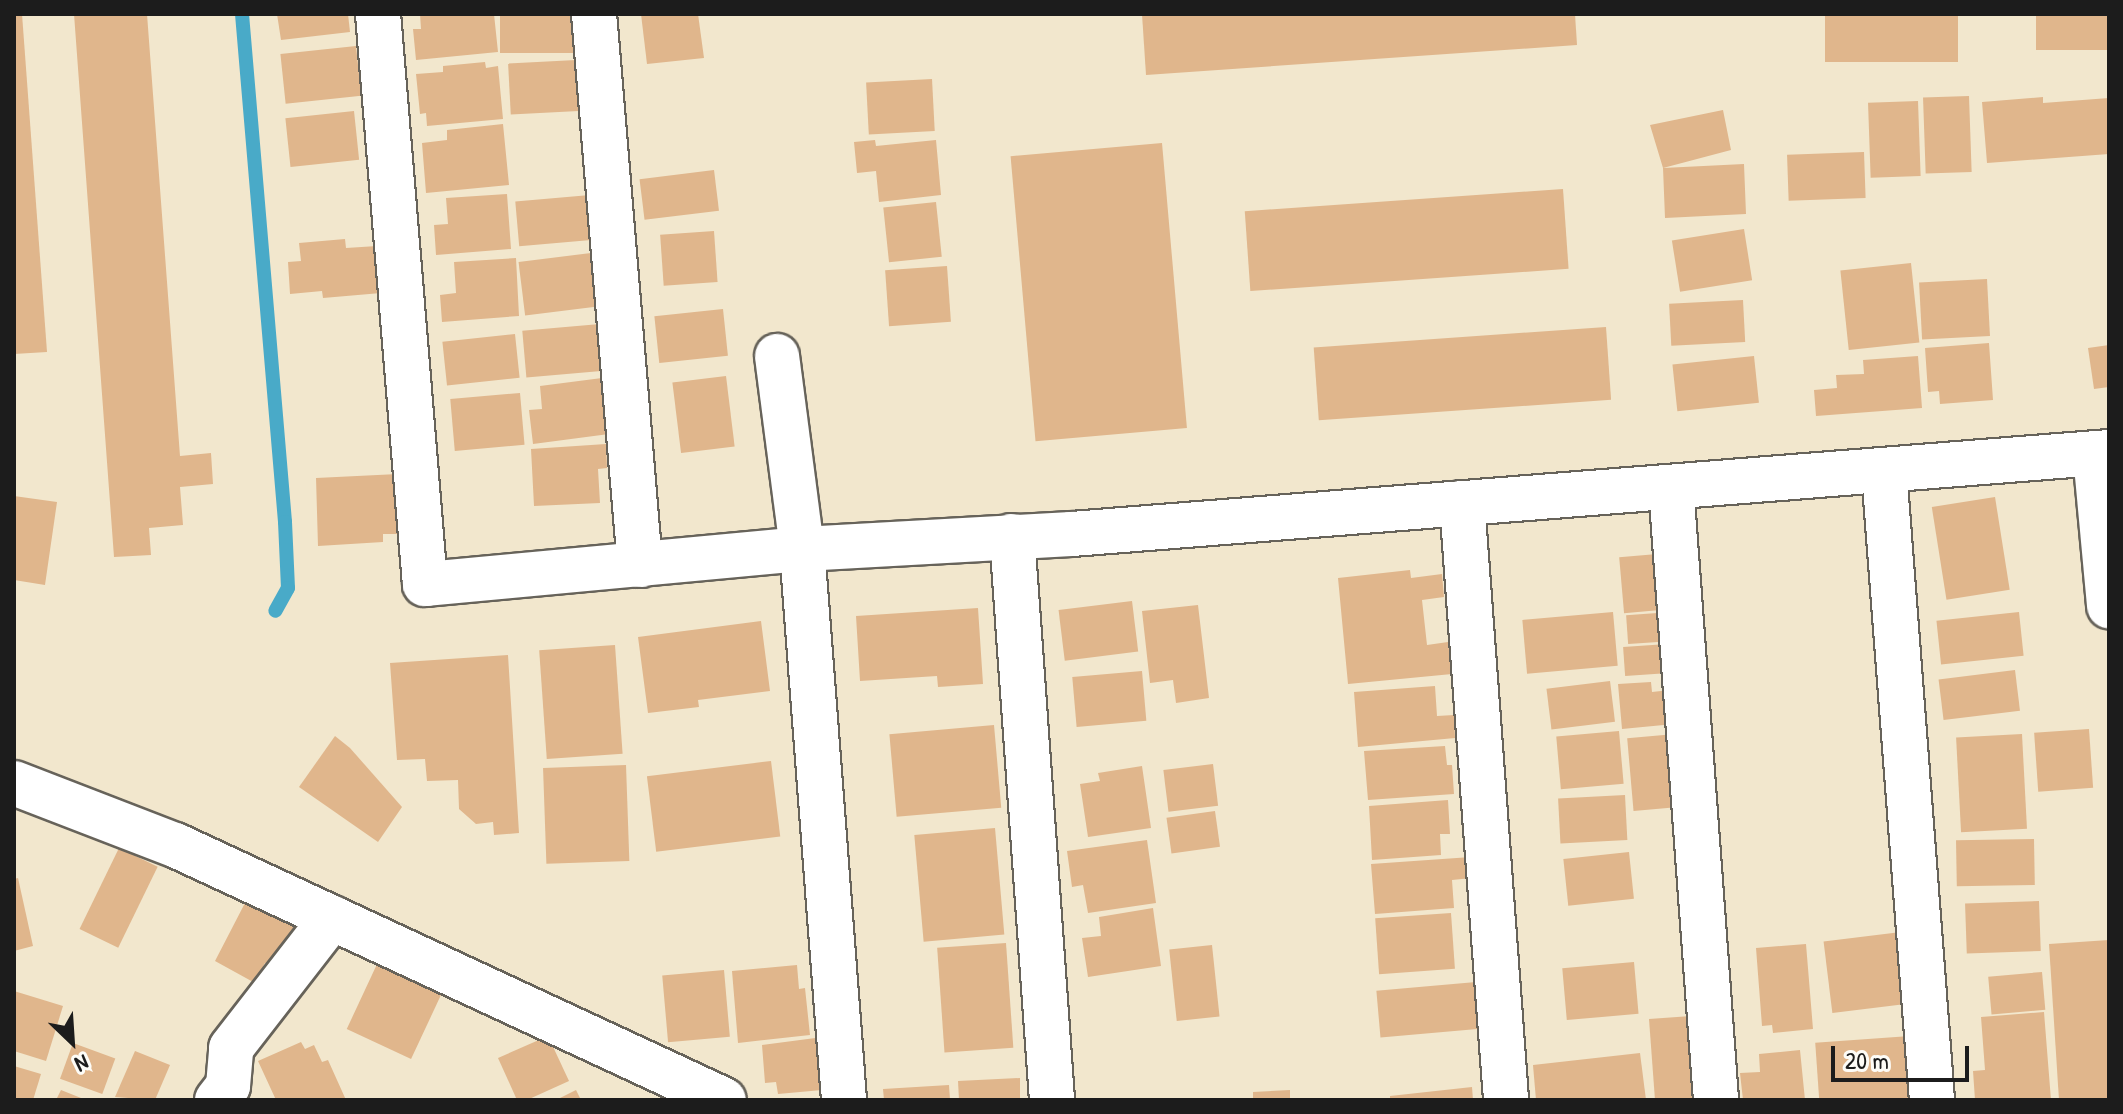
<!DOCTYPE html>
<html>
<head>
<meta charset="utf-8">
<style>
	body { margin:0 }
	#map { position:relative; width:2123px; height:1114px; overflow:hidden; background:#f2e7cd; font-family:"Patrick Hand",sans-serif }
	div>[style] { position:absolute }
	[style*='--x'] { left:calc(var(--x)*1px); top:calc(var(--y)*1px); width:calc(var(--w)*1px); rotate:calc(var(--a)*1deg) }
	.stream>* { height:14px; margin:-7px; padding:0 7px; transform-origin:7px; border-radius:7px; background:#49aac8 }
	.building>* { inset:0; background:#e0b68c; transform-origin:0 0 }
	.roads { filter:drop-shadow(2px 0 #67635a) drop-shadow(-2px 0 #67635a) drop-shadow(0 2px #67635a) drop-shadow(0 -2px #67635a) }
	.minor>* { height:44px; margin:-22px; padding:0 22px; transform-origin:22px; border-radius:22px; background:#fff }
	.tertiary>* { height:44px; margin:-22px; padding:0 22px; transform-origin:22px; border-radius:22px; background:#fff }
	span { translate:-50% -50%; white-space:nowrap; text-align:center; line-height:1.15; -webkit-text-stroke:6px #fdfcf7; paint-order:stroke }
	.frame { position:absolute; inset:0; border:16px solid #1c1c1c; pointer-events:none }
	.north { position:absolute; left:32px; top:1002px; width:80px; height:80px; -webkit-text-stroke:6px #fdfcf7; paint-order:stroke; rotate:155deg; font-size:22px; font-weight:700; line-height:32px; text-align:center; color:#1c1c1c }
	.north::after { content:''; display:block; margin:auto; width:28px; height:36px; background:#1c1c1c; clip-path:polygon(50% 0,100% 100%,50% 72%,0 100%) }
	.scale { position:absolute; left:1831px; top:1046px; width:138px; height:36px; box-sizing:border-box; border:4px solid #1c1c1c; border-top:0; padding-left:10px; font-size:24px; line-height:28px; white-space:nowrap; color:#1c1c1c; -webkit-text-stroke:6px #fdfcf7; paint-order:stroke }
</style>
</head>
<body>
<div id="map">
	<div class="stream">
		<i style="--x:242;--y:14;--w:510;--a:85.16"></i>
		<i style="--x:285;--y:522;--w:66;--a:87.4"></i>
		<i style="--x:288;--y:588;--w:26;--a:119"></i>
	</div>
	<div class="building">
		<i style="clip-path:polygon(14px 14px,22px 14px,47px 352px,14px 354px)"></i>
		<i style="clip-path:polygon(74px 14px,147px 14px,180px 456px,211px 453px,213px 484px,180px 487px,183px 525px,149px 528px,151px 555px,114px 557px)"></i>
		<i style="clip-path:polygon(277px 14px,348px 14px,350px 32px,281px 40px)"></i>
		<i style="clip-path:polygon(420px 14px,494px 14px,498px 52px,416px 60px,413px 29px,421px 29px)"></i>
		<i style="left:500px;top:14px;width:80px;height:39px"></i>
		<i style="clip-path:polygon(641px 14px,698px 14px,704px 58px,647px 64px)"></i>
		<i style="clip-path:polygon(1142px 14px,1575px 14px,1577px 45px,1146px 75px)"></i>
		<i style="left:1825px;top:14px;width:133px;height:48px"></i>
		<i style="left:2036px;top:14px;width:73px;height:36px"></i>
		<i style="left:356px;top:46px;width:50px;height:76px;rotate:84deg"></i>
		<i style="left:576px;top:60px;width:51px;height:68px;rotate:87deg"></i>
		<i style="clip-path:polygon(485px 62px,486px 68px,498px 66px,503px 119px,427px 126px,426px 113px,420px 114px,416px 74px,443px 72px,443px 66px)"></i>
		<i style="left:932px;top:79px;width:52px;height:66px;rotate:87deg"></i>
		<i style="left:1969px;top:96px;width:76px;height:46px;rotate:88deg"></i>
		<i style="clip-path:polygon(2043px 97px,2043px 103px,2109px 98px,2109px 154px,1987px 163px,1982px 102px)"></i>
		<i style="left:1918px;top:101px;width:75px;height:50px;rotate:88deg"></i>
		<i style="clip-path:polygon(1723px 110px,1731px 150px,1663px 168px,1744px 164px,1746px 214px,1665px 218px,1663px 168px,1650px 125px)"></i>
		<i style="left:354px;top:111px;width:49px;height:69px;rotate:84deg"></i>
		<i style="clip-path:polygon(503px 124px,509px 185px,426px 193px,422px 143px,447px 140px,447px 130px)"></i>
		<i style="clip-path:polygon(875px 140px,876px 146px,936px 140px,941px 195px,879px 202px,876px 171px,857px 173px,854px 142px)"></i>
		<i style="left:1162px;top:143px;width:286px;height:152px;rotate:85deg"></i>
		<i style="left:1864px;top:152px;width:46px;height:77px;rotate:88deg"></i>
		<i style="left:714px;top:170px;width:41px;height:75px;rotate:83deg"></i>
		<i style="left:1563px;top:189px;width:80px;height:319px;rotate:86deg"></i>
		<i style="clip-path:polygon(507px 194px,511px 249px,436px 255px,434px 225px,448px 224px,446px 198px)"></i>
		<i style="left:590px;top:195px;width:45px;height:75px;rotate:85deg"></i>
		<i style="left:936px;top:202px;width:55px;height:53px;rotate:84deg"></i>
		<i style="left:1744px;top:229px;width:52px;height:73px;rotate:81deg"></i>
		<i style="left:714px;top:231px;width:51px;height:54px;rotate:86deg"></i>
		<i style="clip-path:polygon(345px 239px,346px 248px,377px 246px,381px 293px,323px 298px,322px 291px,290px 294px,288px 262px,301px 261px,299px 243px)"></i>
		<i style="left:591px;top:253px;width:54px;height:73px;rotate:83deg"></i>
		<i style="clip-path:polygon(516px 258px,519px 316px,442px 322px,440px 295px,456px 293px,454px 262px)"></i>
		<i style="left:1911px;top:263px;width:80px;height:71px;rotate:84deg"></i>
		<i style="left:947px;top:266px;width:56px;height:62px;rotate:86deg"></i>
		<i style="left:1987px;top:279px;width:57px;height:68px;rotate:87deg"></i>
		<i style="left:1743px;top:300px;width:42px;height:74px;rotate:87deg"></i>
		<i style="left:723px;top:309px;width:47px;height:69px;rotate:84deg"></i>
		<i style="left:600px;top:324px;width:47px;height:78px;rotate:85deg"></i>
		<i style="left:1606px;top:327px;width:73px;height:293px;rotate:86deg"></i>
		<i style="left:515px;top:334px;width:44px;height:73px;rotate:84deg"></i>
		<i style="clip-path:polygon(1989px 343px,1993px 400px,1940px 404px,1939px 391px,1928px 392px,1925px 348px)"></i>
		<i style="clip-path:polygon(2109px 345px,2109px 387px,2094px 389px,2088px 348px)"></i>
		<i style="left:1754px;top:356px;width:47px;height:82px;rotate:84deg"></i>
		<i style="clip-path:polygon(1918px 356px,1922px 408px,1816px 416px,1814px 390px,1837px 388px,1836px 375px,1864px 374px,1863px 360px)"></i>
		<i style="left:726px;top:376px;width:71px;height:54px;rotate:83deg"></i>
		<i style="clip-path:polygon(602px 378px,609px 434px,533px 444px,529px 410px,542px 409px,540px 386px)"></i>
		<i style="left:520px;top:393px;width:52px;height:70px;rotate:85deg"></i>
		<i style="clip-path:polygon(606px 444px,607px 468px,598px 469px,600px 503px,534px 506px,531px 449px)"></i>
		<i style="clip-path:polygon(398px 474px,401px 534px,383px 534px,383px 542px,318px 546px,316px 478px)"></i>
		<i style="clip-path:polygon(14px 496px,57px 502px,45px 585px,14px 580px)"></i>
		<i style="left:1995px;top:497px;width:94px;height:64px;rotate:81deg"></i>
		<i style="left:1669px;top:553px;width:56px;height:50px;rotate:85deg"></i>
		<i style="clip-path:polygon(1410px 570px,1411px 578px,1442px 574px,1444px 597px,1422px 600px,1427px 645px,1448px 642px,1452px 674px,1348px 684px,1338px 578px)"></i>
		<i style="left:1132px;top:601px;width:51px;height:74px;rotate:83deg"></i>
		<i style="clip-path:polygon(1198px 605px,1209px 698px,1176px 703px,1173px 680px,1150px 683px,1142px 611px)"></i>
		<i style="clip-path:polygon(978px 608px,983px 684px,938px 687px,937px 676px,860px 681px,856px 616px)"></i>
		<i style="left:1613px;top:612px;width:54px;height:91px;rotate:85deg"></i>
		<i style="left:1671px;top:612px;width:29px;height:45px;rotate:86deg"></i>
		<i style="left:2019px;top:612px;width:44px;height:83px;rotate:84deg"></i>
		<i style="clip-path:polygon(761px 621px,770px 691px,698px 700px,699px 707px,648px 713px,638px 637px)"></i>
		<i style="left:1667px;top:644px;width:29px;height:44px;rotate:86deg"></i>
		<i style="left:615px;top:645px;width:109px;height:76px;rotate:86deg"></i>
		<i style="clip-path:polygon(508px 655px,519px 833px,494px 835px,493px 822px,476px 824px,459px 809px,458px 780px,427px 781px,425px 759px,397px 760px,390px 663px)"></i>
		<i style="left:2015px;top:670px;width:41px;height:77px;rotate:83deg"></i>
		<i style="left:1142px;top:671px;width:50px;height:70px;rotate:85deg"></i>
		<i style="left:1610px;top:681px;width:41px;height:64px;rotate:83deg"></i>
		<i style="clip-path:polygon(1651px 682px,1652px 692px,1670px 690px,1674px 724px,1622px 729px,1618px 684px)"></i>
		<i style="clip-path:polygon(1435px 686px,1437px 716px,1454px 715px,1455px 738px,1358px 747px,1354px 692px)"></i>
		<i style="left:994px;top:725px;width:83px;height:105px;rotate:85deg"></i>
		<i style="left:2089px;top:729px;width:59px;height:55px;rotate:86deg"></i>
		<i style="left:1619px;top:731px;width:53px;height:63px;rotate:85deg"></i>
		<i style="left:1675px;top:734px;width:73px;height:48px;rotate:85deg"></i>
		<i style="left:2022px;top:734px;width:95px;height:66px;rotate:87deg"></i>
		<i style="clip-path:polygon(335px 736px,350px 748px,402px 807px,378px 842px,299px 787px)"></i>
		<i style="clip-path:polygon(1445px 746px,1447px 765px,1452px 765px,1454px 794px,1368px 800px,1364px 751px)"></i>
		<i style="left:771px;top:761px;width:76px;height:125px;rotate:83deg"></i>
		<i style="left:1213px;top:764px;width:42px;height:50px;rotate:83deg"></i>
		<i style="left:626px;top:765px;width:96px;height:83px;rotate:88deg"></i>
		<i style="clip-path:polygon(1142px 766px,1151px 828px,1088px 837px,1080px 784px,1100px 781px,1098px 773px)"></i>
		<i style="left:1625px;top:795px;width:45px;height:67px;rotate:87deg"></i>
		<i style="clip-path:polygon(1448px 800px,1450px 834px,1440px 834px,1441px 855px,1372px 860px,1369px 806px)"></i>
		<i style="left:1215px;top:811px;width:36px;height:49px;rotate:82deg"></i>
		<i style="left:995px;top:828px;width:107px;height:81px;rotate:85deg"></i>
		<i style="left:2034px;top:839px;width:46px;height:78px;rotate:89deg"></i>
		<i style="clip-path:polygon(1147px 840px,1156px 903px,1088px 913px,1083px 885px,1072px 887px,1067px 851px)"></i>
		<i style="left:119px;top:848px;width:43px;height:90px;rotate:26deg"></i>
		<i style="left:1629px;top:852px;width:47px;height:66px;rotate:84deg"></i>
		<i style="clip-path:polygon(1471px 857px,1472px 878px,1452px 880px,1454px 908px,1375px 914px,1371px 864px)"></i>
		<i style="clip-path:polygon(18px 878px,33px 946px,14px 951px,14px 879px)"></i>
		<i style="left:2039px;top:901px;width:50px;height:74px;rotate:88deg"></i>
		<i style="clip-path:polygon(245px 903px,300px 927px,278px 970px,265px 963px,255px 983px,215px 961px)"></i>
		<i style="clip-path:polygon(1153px 908px,1161px 966px,1088px 977px,1082px 938px,1101px 936px,1099px 917px)"></i>
		<i style="left:1451px;top:913px;width:56px;height:76px;rotate:86deg"></i>
		<i style="left:1901px;top:932px;width:72px;height:78px;rotate:83deg"></i>
		<i style="clip-path:polygon(2109px 940px,2109px 1100px,2059px 1100px,2049px 944px)"></i>
		<i style="left:1006px;top:943px;width:105px;height:69px;rotate:86deg"></i>
		<i style="clip-path:polygon(1806px 944px,1813px 1029px,1773px 1033px,1772px 1025px,1762px 1026px,1756px 948px)"></i>
		<i style="left:1212px;top:945px;width:72px;height:43px;rotate:84deg"></i>
		<i style="left:378px;top:962px;width:71px;height:74px;rotate:25deg"></i>
		<i style="left:1634px;top:962px;width:52px;height:72px;rotate:85deg"></i>
		<i style="clip-path:polygon(797px 965px,799px 989px,805px 988px,810px 1035px,738px 1043px,732px 971px)"></i>
		<i style="left:724px;top:970px;width:67px;height:62px;rotate:85deg"></i>
		<i style="left:2042px;top:972px;width:38px;height:54px;rotate:85deg"></i>
		<i style="left:1476px;top:982px;width:47px;height:100px;rotate:85deg"></i>
		<i style="clip-path:polygon(14px 991px,63px 1006px,46px 1061px,14px 1051px)"></i>
		<i style="clip-path:polygon(2044px 1012px,2051px 1100px,1975px 1100px,1973px 1071px,1985px 1070px,1981px 1017px)"></i>
		<i style="clip-path:polygon(1691px 1016px,1710px 1100px,1655px 1100px,1649px 1019px)"></i>
		<i style="clip-path:polygon(548px 1036px,569px 1081px,527px 1100px,517px 1100px,498px 1058px)"></i>
		<i style="left:1910px;top:1036px;width:64px;height:95px;rotate:86deg"></i>
		<i style="clip-path:polygon(823px 1037px,822px 1090px,778px 1094px,776px 1082px,765px 1083px,762px 1045px)"></i>
		<i style="clip-path:polygon(301px 1042px,305px 1049px,314px 1045px,322px 1062px,328px 1060px,346px 1100px,276px 1100px,258px 1061px)"></i>
		<i style="left:73px;top:1043px;width:45px;height:38px;rotate:20deg"></i>
		<i style="clip-path:polygon(1800px 1050px,1805px 1100px,1743px 1100px,1740px 1073px,1760px 1072px,1759px 1054px)"></i>
		<i style="clip-path:polygon(135px 1051px,170px 1065px,155px 1100px,115px 1097px)"></i>
		<i style="clip-path:polygon(1640px 1053px,1646px 1100px,1536px 1100px,1533px 1065px)"></i>
		<i style="clip-path:polygon(14px 1066px,41px 1074px,33px 1100px,14px 1100px)"></i>
		<i style="clip-path:polygon(1020px 1078px,1020px 1100px,959px 1100px,958px 1081px)"></i>
		<i style="clip-path:polygon(949px 1085px,950px 1100px,884px 1100px,883px 1089px)"></i>
		<i style="clip-path:polygon(1472px 1087px,1473px 1100px,1390px 1100px,1390px 1096px)"></i>
		<i style="clip-path:polygon(61px 1090px,86px 1100px,56px 1100px)"></i>
		<i style="clip-path:polygon(576px 1090px,581px 1100px,556px 1100px)"></i>
		<i style="clip-path:polygon(1290px 1090px,1290px 1100px,1253px 1100px,1253px 1092px)"></i>
	</div>
	<div class="roads">
		<div class="minor">
			<i style="--x:378;--y:14;--w:572;--a:85.29"></i>
			<i style="--x:594;--y:14;--w:553;--a:85.23"></i>
			<i style="--x:777;--y:356;--w:195;--a:82.6"></i>
			<i style="--x:802;--y:549;--w:553;--a:85.64"></i>
			<i style="--x:2095;--y:454;--w:153;--a:84.7"></i>
			<i style="--x:1884;--y:471;--w:631;--a:85.64"></i>
			<i style="--x:1671;--y:487;--w:615;--a:85.8"></i>
			<i style="--x:1462;--y:503;--w:599;--a:85.78"></i>
			<i style="--x:1012;--y:536;--w:565;--a:85.94"></i>
			<i style="--x:217;--y:1100;--w:18;--a:-52"></i>
			<i style="--x:228;--y:1086;--w:38;--a:-85"></i>
			<i style="--x:231;--y:1048;--w:165;--a:-52.2"></i>
		</div>
		<div class="tertiary">
			<i style="--x:425;--y:584;--w:379;--a:-5.3"></i>
			<i style="--x:802;--y:549;--w:270;--a:-3.2"></i>
			<i style="--x:1072;--y:534;--w:1040;--a:-4.52"></i>
			<i style="--x:14;--y:783;--w:173;--a:21.1"></i>
			<i style="--x:175;--y:845;--w:605;--a:24.91"></i>
		</div>
	</div>
	<div class="frame"></div>
	<div class="north">N</div>
	<div class="scale">20 m</div>
</div>
</body>
</html>
